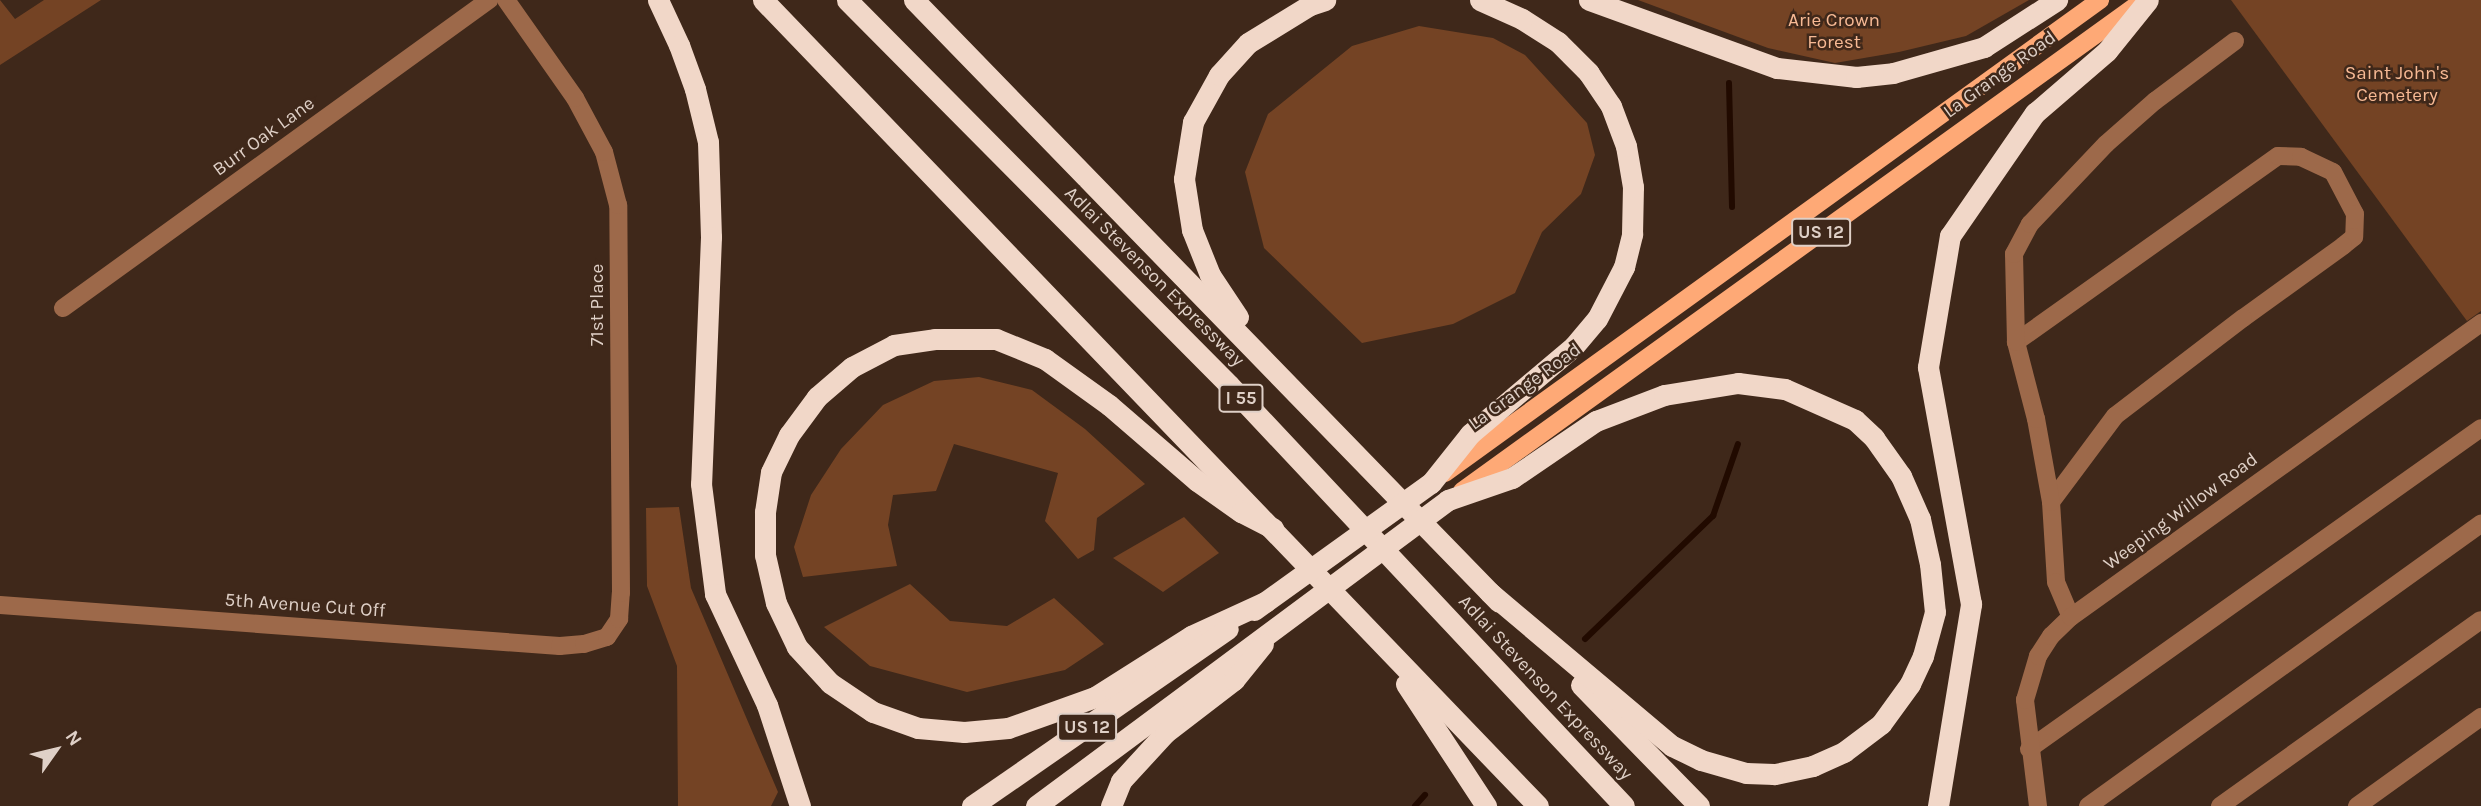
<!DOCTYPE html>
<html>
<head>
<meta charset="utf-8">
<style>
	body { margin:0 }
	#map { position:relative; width:2481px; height:806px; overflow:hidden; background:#3f281a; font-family:Karla,sans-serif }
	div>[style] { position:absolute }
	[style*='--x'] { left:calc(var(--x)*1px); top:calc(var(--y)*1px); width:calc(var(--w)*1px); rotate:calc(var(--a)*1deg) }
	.green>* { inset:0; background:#744324 }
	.stream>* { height:6px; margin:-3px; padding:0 3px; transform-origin:3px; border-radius:3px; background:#210a00 }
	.minor>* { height:18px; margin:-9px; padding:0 9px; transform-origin:9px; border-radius:9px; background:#9d694a }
	.major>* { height:18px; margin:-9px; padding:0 9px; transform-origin:9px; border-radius:9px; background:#fea976 }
	.highway>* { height:21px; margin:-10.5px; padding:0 10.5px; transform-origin:10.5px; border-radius:10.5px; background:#f1d7c8 }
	span { translate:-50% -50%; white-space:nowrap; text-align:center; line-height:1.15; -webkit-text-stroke:5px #3f281a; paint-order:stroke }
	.shield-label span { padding:2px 5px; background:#3f281a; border:2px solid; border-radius:5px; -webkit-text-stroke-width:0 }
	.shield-label { font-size:18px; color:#dfd0c7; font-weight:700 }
	.park-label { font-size:19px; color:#f7b994 }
	.street-label { font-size:19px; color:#dfd0c7 }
	.north { position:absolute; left:21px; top:715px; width:70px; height:70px; -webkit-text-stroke:5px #3f281a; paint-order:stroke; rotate:56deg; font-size:19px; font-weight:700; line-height:28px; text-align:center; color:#dfd0c7 }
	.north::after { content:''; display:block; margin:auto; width:24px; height:32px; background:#dfd0c7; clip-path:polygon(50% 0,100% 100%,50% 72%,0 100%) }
</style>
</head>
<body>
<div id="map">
	<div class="green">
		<i style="clip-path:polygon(0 0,15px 19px,44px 0,101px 0,0 65px)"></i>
		<i style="clip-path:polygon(1638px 0,2029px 0,1966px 36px,1899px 52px,1835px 63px,1768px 48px)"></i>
		<i style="clip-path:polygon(2231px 0,2481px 0,2481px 311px,2467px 321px)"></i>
		<i style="clip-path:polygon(1419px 26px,1493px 38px,1525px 55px,1587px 123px,1595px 155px,1581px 194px,1542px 232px,1515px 293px,1453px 324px,1362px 343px,1264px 248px,1245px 172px,1268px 114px,1352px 46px)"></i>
		<i style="clip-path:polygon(979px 377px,1032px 390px,1085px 429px,1145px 484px,1097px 518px,1094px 550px,1078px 559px,1045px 521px,1058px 473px,954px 444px,936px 491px,893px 495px,888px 525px,897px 566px,803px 577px,794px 547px,811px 495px,841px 449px,883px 405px,934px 381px)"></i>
		<i style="clip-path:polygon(679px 507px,691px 588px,778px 792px,771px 806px,678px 806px,677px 666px,647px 586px,646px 508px)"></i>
		<i style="clip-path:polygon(1184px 517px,1219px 553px,1163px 592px,1113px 558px)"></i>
		<i style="clip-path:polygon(910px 584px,950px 621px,1007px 626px,1054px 598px,1104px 644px,1065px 670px,967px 692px,870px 666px,824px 627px)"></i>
	</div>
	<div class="stream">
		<i style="--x:1729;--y:83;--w:124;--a:88.6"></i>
		<i style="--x:1585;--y:639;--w:178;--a:-43.9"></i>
		<i style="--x:1713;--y:516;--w:76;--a:-70.9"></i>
		<i style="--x:1415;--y:806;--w:15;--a:-48"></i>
	</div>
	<div class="minor">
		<i style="--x:63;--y:308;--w:526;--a:-35.87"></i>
		<i style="--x:2016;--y:342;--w:321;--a:-35.4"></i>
		<i style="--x:2278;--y:156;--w:23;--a:2"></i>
		<i style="--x:2301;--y:157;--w:35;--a:25"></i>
		<i style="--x:2333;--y:172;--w:47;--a:62.4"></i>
		<i style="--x:2355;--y:214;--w:23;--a:92"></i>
		<i style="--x:2354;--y:237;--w:14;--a:141"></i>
		<i style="--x:2343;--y:246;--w:123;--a:144.2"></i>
		<i style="--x:2243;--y:318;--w:161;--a:142.6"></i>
		<i style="--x:2115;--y:416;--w:107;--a:126.7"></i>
		<i style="--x:2051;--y:502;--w:80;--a:86.4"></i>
		<i style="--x:2056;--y:582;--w:38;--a:67"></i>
		<i style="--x:2051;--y:502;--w:84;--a:-100.2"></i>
		<i style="--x:2036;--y:419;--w:80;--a:-104.6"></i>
		<i style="--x:2016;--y:342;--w:88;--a:-91.3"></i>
		<i style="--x:2014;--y:254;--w:34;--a:-62"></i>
		<i style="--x:2030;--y:224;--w:110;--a:-46.5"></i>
		<i style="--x:2106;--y:144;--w:65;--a:-41.3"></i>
		<i style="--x:2155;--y:101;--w:100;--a:-36.9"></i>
		<i style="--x:0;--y:605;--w:561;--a:4.19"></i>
		<i style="--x:560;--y:646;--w:24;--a:-5"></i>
		<i style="--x:584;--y:644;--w:24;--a:-17"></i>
		<i style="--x:607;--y:637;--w:22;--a:-56"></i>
		<i style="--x:619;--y:619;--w:26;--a:-86"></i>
		<i style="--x:621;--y:593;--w:388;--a:-90.4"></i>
		<i style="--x:618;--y:205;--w:55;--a:-104.8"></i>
		<i style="--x:604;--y:152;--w:61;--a:-118.2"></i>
		<i style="--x:575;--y:98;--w:120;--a:-125.1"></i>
		<i style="--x:2029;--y:749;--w:554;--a:-35.38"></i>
		<i style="--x:2038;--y:806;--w:107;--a:-97"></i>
		<i style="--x:2025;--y:700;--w:46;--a:-73.5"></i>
		<i style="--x:2038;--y:656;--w:24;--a:-57"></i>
		<i style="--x:2051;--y:636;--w:28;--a:-44"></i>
		<i style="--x:2071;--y:617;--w:505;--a:-35.64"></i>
		<i style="--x:2088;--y:806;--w:484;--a:-35.7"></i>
		<i style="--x:2220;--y:806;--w:320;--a:-35.5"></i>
		<i style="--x:2357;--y:806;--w:153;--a:-35.7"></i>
	</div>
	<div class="major">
		<i style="--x:1445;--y:473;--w:808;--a:-35.83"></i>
		<i style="--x:1462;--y:491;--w:837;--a:-35.76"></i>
	</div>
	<div class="highway">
		<i style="--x:658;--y:0;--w:50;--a:65"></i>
		<i style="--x:679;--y:45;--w:47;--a:70"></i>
		<i style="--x:695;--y:89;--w:55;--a:76.2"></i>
		<i style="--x:708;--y:142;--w:95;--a:88.2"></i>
		<i style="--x:711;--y:237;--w:247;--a:92.3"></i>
		<i style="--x:701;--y:484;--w:111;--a:82.7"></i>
		<i style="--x:715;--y:594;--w:123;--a:64.9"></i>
		<i style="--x:767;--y:705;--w:106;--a:71.9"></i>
		<i style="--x:763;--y:0;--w:1118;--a:46.12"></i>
		<i style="--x:847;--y:0;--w:542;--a:45.22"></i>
		<i style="--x:1229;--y:385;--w:577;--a:46.82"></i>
		<i style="--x:914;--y:0;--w:839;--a:45.82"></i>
		<i style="--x:1589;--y:0;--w:200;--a:19.9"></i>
		<i style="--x:1777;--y:68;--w:80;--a:6.5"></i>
		<i style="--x:1856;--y:77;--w:37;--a:-6"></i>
		<i style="--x:1893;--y:73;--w:95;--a:-15.9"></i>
		<i style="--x:1984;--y:47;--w:87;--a:-32.8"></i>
		<i style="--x:1238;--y:317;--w:50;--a:-123.7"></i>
		<i style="--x:1210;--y:275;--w:48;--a:-111.8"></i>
		<i style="--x:1192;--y:230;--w:52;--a:-98.9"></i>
		<i style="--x:1184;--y:179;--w:58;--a:-81"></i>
		<i style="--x:1193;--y:122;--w:54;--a:-61"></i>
		<i style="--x:1219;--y:75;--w:43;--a:-47.8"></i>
		<i style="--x:1248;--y:43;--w:73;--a:-31.5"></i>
		<i style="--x:1310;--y:5;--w:16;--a:-18"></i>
		<i style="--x:1265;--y:602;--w:81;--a:155.3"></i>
		<i style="--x:1191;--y:636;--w:114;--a:147.6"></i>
		<i style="--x:1095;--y:697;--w:92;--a:160.4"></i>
		<i style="--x:1008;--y:728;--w:44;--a:174.8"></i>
		<i style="--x:964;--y:732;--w:46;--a:-175"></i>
		<i style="--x:918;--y:728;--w:48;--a:-160.4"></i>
		<i style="--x:873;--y:712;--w:52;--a:-146"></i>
		<i style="--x:830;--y:683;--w:49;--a:-132.5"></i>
		<i style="--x:797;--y:647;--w:49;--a:-115.5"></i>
		<i style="--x:776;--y:603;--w:49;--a:-102.9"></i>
		<i style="--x:765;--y:555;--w:43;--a:-90"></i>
		<i style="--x:765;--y:512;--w:40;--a:-81.5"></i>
		<i style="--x:771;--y:472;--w:41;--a:-64.1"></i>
		<i style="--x:789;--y:435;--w:47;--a:-53.6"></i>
		<i style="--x:817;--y:397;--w:46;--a:-40.6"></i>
		<i style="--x:852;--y:367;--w:47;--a:-27.6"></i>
		<i style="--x:894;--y:345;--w:41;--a:-8.3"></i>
		<i style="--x:935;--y:339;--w:61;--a:0"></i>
		<i style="--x:996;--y:339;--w:53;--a:22.2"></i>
		<i style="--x:1045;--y:359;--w:79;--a:35.7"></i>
		<i style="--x:1109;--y:405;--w:116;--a:40.8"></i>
		<i style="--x:1197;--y:481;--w:54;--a:35.2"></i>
		<i style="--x:1241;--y:512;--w:36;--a:27"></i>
		<i style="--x:1254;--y:610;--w:218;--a:-35.7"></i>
		<i style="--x:1431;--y:483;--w:63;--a:-51.5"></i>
		<i style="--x:1470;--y:434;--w:136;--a:-40.2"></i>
		<i style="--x:1574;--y:346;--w:35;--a:-50"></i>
		<i style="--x:1597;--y:319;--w:59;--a:-62.6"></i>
		<i style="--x:1624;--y:267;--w:34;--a:-76"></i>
		<i style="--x:1632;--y:234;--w:47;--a:-88.8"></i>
		<i style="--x:1633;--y:187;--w:42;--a:-99.7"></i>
		<i style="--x:1626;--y:146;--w:43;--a:-110.6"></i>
		<i style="--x:1611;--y:106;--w:40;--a:-124"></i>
		<i style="--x:1589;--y:73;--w:44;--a:-135"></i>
		<i style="--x:1558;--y:42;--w:43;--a:-147.4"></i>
		<i style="--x:1522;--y:19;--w:46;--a:-155.7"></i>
		<i style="--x:1406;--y:684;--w:146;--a:56.7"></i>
		<i style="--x:1581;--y:685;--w:169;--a:45.7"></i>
		<i style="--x:972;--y:806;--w:311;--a:-34.7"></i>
		<i style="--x:1036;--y:806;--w:513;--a:-36.6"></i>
		<i style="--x:1448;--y:500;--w:68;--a:-19"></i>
		<i style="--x:1512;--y:478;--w:102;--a:-34.2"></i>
		<i style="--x:1596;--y:421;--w:73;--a:-20.9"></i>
		<i style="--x:1664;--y:395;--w:75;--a:-9.2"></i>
		<i style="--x:1738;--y:383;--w:47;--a:7.3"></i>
		<i style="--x:1785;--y:389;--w:77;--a:23.9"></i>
		<i style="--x:1855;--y:420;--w:26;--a:43"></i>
		<i style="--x:1874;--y:438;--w:47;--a:54.6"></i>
		<i style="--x:1901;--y:476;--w:47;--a:66.2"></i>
		<i style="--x:1920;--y:519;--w:46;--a:77.5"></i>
		<i style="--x:1930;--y:564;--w:48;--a:84.1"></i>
		<i style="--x:1935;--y:612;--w:46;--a:105.3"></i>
		<i style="--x:1923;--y:656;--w:31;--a:115"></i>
		<i style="--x:1910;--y:684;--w:49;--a:125.9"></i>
		<i style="--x:1881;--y:724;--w:46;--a:142.9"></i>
		<i style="--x:1844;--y:752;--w:34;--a:156"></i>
		<i style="--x:1813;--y:766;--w:40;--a:168"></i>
		<i style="--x:1774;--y:774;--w:28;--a:-178"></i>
		<i style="--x:1746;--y:773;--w:47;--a:-163.9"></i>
		<i style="--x:1701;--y:760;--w:32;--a:-154"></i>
		<i style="--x:1672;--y:746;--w:239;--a:-139.9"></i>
		<i style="--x:1111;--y:806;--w:27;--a:-68"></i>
		<i style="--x:1121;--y:781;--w:65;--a:-47.5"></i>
		<i style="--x:1165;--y:733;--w:87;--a:-37.5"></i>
		<i style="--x:1234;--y:680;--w:46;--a:-51.1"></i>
		<i style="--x:1938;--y:806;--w:205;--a:-80.7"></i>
		<i style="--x:1971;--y:604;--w:241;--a:-100.3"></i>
		<i style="--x:1928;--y:367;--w:133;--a:-80.5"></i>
		<i style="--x:1950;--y:236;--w:150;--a:-55.4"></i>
		<i style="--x:2035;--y:113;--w:95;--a:-40.7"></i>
		<i style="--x:2107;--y:51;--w:65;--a:-51.2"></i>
	</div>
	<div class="shield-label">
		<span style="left:1821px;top:232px">US 12</span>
		<span style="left:1241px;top:398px">I 55</span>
		<span style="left:1087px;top:727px">US 12</span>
	</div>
	<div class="park-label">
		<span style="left:1834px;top:32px">Arie Crown<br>Forest</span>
		<span style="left:2397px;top:85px">Saint John's<br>Cemetery</span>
	</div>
	<div class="street-label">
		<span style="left:2000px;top:75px;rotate:-36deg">La Grange Road</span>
		<span style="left:264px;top:137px;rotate:-36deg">Burr Oak Lane</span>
		<span style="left:1154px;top:277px;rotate:45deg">Adlai Stevenson Expressway</span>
		<span style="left:598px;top:305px;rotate:-90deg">71st Place</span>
		<span style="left:1525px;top:387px;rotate:-36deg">La Grange Road</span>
		<span style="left:2181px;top:512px;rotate:-36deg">Weeping Willow Road</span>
		<span style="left:305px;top:606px;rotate:4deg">5th Avenue Cut Off</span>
		<span style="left:1545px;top:688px;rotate:47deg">Adlai Stevenson Expressway</span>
	</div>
	<div class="north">N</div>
</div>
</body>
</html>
